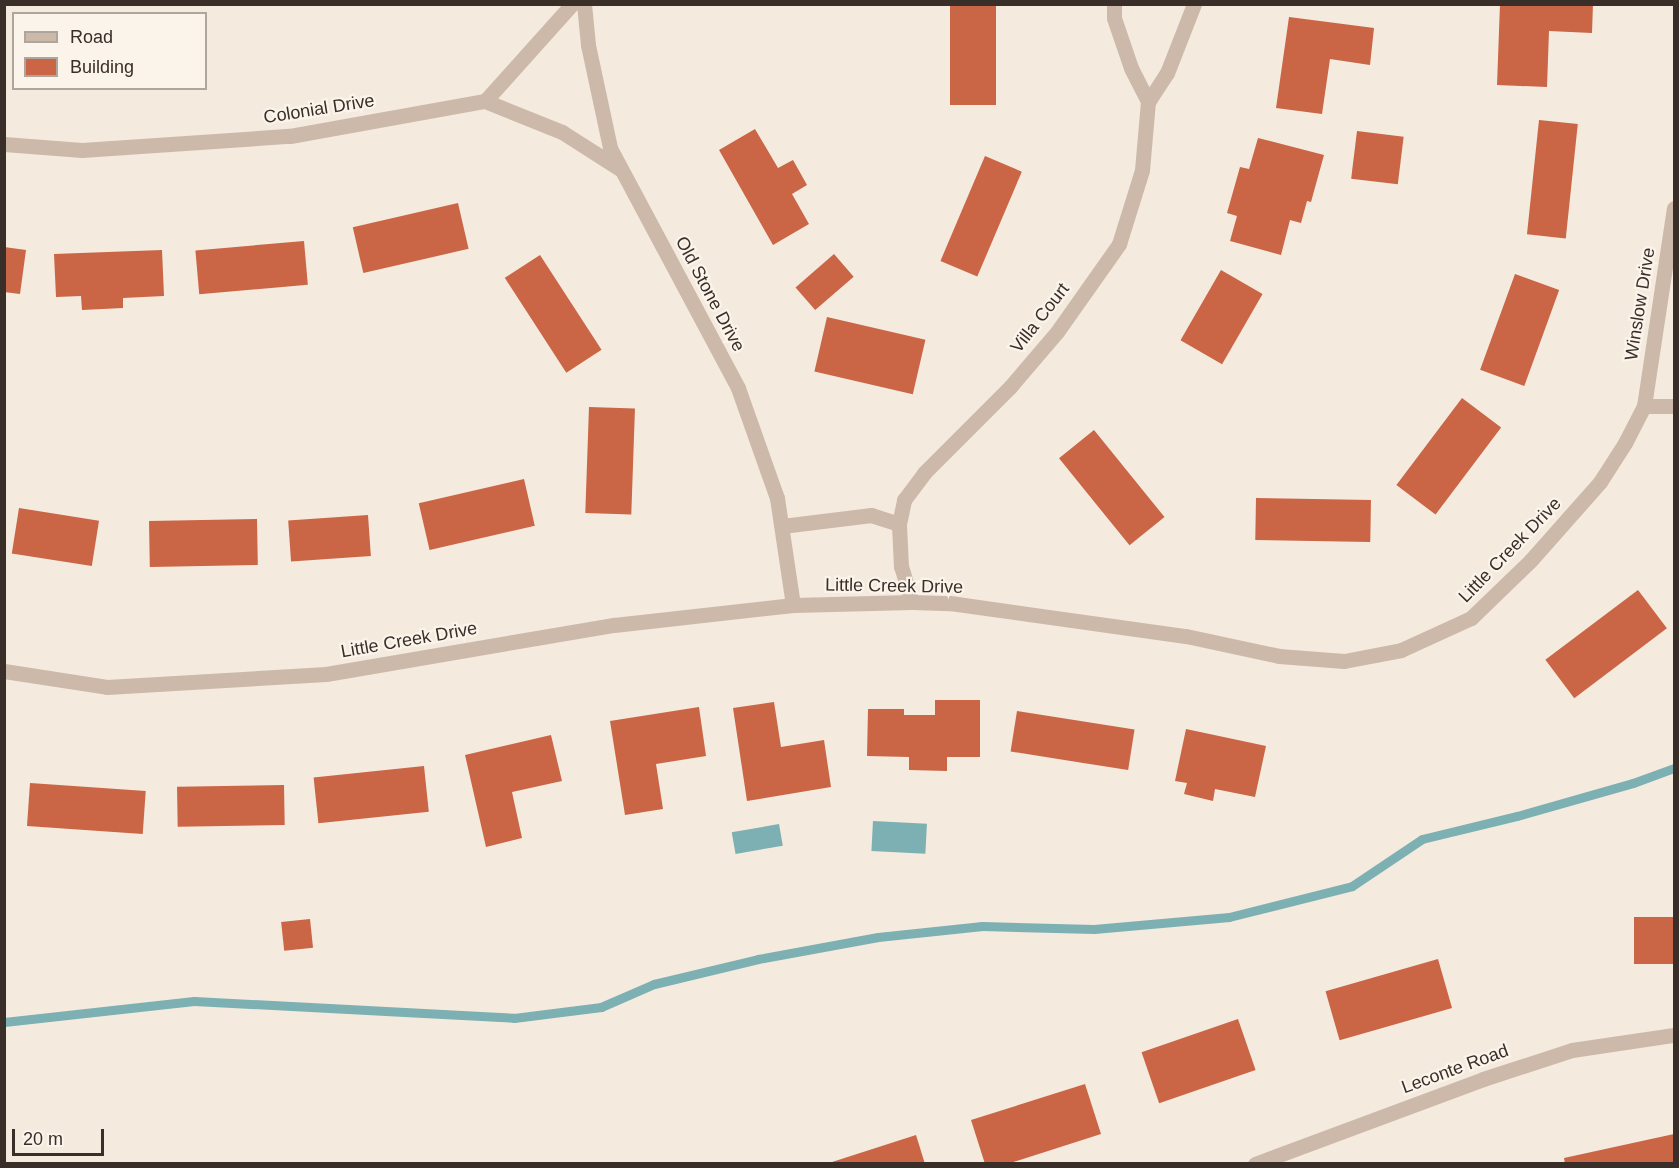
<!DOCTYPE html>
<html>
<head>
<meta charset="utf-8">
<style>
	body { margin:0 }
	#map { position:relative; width:1679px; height:1168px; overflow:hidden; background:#f4eade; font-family:Arial,sans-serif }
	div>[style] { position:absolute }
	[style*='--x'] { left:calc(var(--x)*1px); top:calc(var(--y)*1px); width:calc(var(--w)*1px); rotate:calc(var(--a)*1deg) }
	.water>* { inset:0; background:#7cb0b2; transform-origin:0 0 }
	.stream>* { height:9px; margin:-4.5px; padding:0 4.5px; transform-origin:4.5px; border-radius:4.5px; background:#7cb0b2 }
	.building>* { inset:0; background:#ca6546; transform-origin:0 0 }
	.minor>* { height:15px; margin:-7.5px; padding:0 7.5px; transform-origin:7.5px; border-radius:7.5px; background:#cdb9aa }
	span { translate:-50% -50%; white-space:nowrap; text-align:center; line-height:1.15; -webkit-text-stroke:4.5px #fbf4eb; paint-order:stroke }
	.street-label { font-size:18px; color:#3a2e29 }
	.frame { position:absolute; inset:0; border:6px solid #3a2e29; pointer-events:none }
	.legend { position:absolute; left:12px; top:12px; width:195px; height:78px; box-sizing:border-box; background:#fbf4eb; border:2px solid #aea59d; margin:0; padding:8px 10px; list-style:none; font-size:18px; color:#3a2e29 }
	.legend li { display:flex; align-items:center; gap:12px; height:30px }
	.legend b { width:30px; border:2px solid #aea59d }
	.scale { position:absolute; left:12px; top:1129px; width:92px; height:27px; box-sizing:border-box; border:3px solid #3a2e29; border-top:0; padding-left:8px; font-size:18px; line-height:21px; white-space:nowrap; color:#3a2e29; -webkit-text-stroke:4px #fbf4eb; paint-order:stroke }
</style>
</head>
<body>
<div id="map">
	<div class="water">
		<i style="left:873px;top:821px;width:54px;height:30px;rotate:3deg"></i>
		<i style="left:779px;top:824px;width:22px;height:48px;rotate:80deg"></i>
	</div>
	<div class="stream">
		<i style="--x:4;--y:1022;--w:191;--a:-6.3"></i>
		<i style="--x:194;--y:1001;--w:320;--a:3"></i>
		<i style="--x:514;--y:1018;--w:88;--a:-7.2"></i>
		<i style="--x:601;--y:1007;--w:58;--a:-23.5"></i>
		<i style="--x:654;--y:984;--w:107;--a:-13.5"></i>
		<i style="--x:758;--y:959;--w:122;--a:-10.4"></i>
		<i style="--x:878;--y:937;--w:105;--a:-6"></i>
		<i style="--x:982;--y:926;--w:112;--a:1.5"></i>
		<i style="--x:1094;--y:929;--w:136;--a:-5.1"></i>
		<i style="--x:1229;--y:917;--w:127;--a:-14.1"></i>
		<i style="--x:1352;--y:886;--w:84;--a:-33.9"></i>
		<i style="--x:1422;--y:839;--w:98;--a:-13.6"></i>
		<i style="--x:1517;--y:816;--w:121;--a:-15.9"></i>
		<i style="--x:1633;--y:783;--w:44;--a:-20.1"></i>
	</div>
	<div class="building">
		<i style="left:950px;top:4px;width:46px;height:101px"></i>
		<i style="clip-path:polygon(1500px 4px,1593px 4px,1592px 33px,1549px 31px,1547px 87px,1497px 85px)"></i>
		<i style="clip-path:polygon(1289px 17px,1374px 28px,1370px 65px,1330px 59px,1322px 114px,1276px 108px)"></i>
		<i style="left:1539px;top:120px;width:39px;height:115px;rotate:6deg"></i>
		<i style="clip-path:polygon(755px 129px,778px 168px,793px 160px,807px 185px,792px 194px,809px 224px,773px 245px,719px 150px)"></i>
		<i style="left:1357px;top:131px;width:47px;height:48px;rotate:7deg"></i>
		<i style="clip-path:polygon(1258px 138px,1324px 155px,1311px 202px,1307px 201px,1301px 223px,1290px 220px,1281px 255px,1230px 241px,1237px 216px,1227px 213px,1240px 167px,1249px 169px)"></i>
		<i style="left:985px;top:156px;width:40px;height:114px;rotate:23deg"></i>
		<i style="left:458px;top:203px;width:47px;height:108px;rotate:77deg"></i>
		<i style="left:304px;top:241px;width:44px;height:109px;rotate:85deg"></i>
		<i style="clip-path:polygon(4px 247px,26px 250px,20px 294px,4px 292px)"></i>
		<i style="clip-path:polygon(162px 250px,164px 296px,123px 298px,123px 308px,82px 310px,81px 296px,56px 297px,54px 254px)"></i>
		<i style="left:834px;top:254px;width:30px;height:51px;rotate:49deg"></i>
		<i style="left:540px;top:255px;width:113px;height:42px;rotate:57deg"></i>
		<i style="left:1221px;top:270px;width:48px;height:81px;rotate:30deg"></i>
		<i style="left:1515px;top:274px;width:47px;height:102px;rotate:20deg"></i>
		<i style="left:827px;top:317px;width:101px;height:56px;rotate:13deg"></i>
		<i style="left:1462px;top:398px;width:49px;height:109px;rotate:37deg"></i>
		<i style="left:589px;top:407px;width:46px;height:106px;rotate:2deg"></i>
		<i style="left:1094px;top:430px;width:112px;height:45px;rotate:51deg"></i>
		<i style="left:524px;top:479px;width:48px;height:108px;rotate:77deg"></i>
		<i style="left:1256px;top:498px;width:115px;height:42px;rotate:1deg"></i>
		<i style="left:19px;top:508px;width:81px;height:46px;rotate:9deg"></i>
		<i style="left:368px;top:515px;width:41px;height:80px;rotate:86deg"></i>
		<i style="left:257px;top:519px;width:46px;height:108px;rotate:89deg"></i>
		<i style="left:1638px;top:590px;width:48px;height:116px;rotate:53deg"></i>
		<i style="clip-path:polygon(935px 700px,980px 700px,980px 757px,947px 757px,947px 771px,909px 770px,909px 757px,867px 756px,868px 709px,904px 709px,904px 715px,935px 715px)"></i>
		<i style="clip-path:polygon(774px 702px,781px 747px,824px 740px,831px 787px,747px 801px,733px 708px)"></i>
		<i style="clip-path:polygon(699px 707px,706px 756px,656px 764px,663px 809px,625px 815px,610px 721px)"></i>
		<i style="left:1017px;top:711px;width:119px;height:41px;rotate:9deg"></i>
		<i style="clip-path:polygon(1186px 729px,1266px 746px,1255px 797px,1215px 789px,1213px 801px,1184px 794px,1187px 783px,1175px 781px)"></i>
		<i style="clip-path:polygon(551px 735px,562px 781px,512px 792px,522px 838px,486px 847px,465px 755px)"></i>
		<i style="left:424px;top:766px;width:46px;height:111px;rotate:84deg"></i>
		<i style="left:30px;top:783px;width:116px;height:43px;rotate:4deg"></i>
		<i style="left:284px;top:785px;width:40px;height:107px;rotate:89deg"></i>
		<i style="left:1674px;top:917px;width:47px;height:40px;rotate:90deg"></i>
		<i style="left:310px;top:919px;width:29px;height:29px;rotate:84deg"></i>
		<i style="left:1438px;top:959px;width:51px;height:117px;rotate:74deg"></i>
		<i style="left:1238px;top:1019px;width:54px;height:102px;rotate:71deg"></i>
		<i style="clip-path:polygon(1085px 1084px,1101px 1134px,1007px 1164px,985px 1164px,971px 1120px)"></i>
		<i style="clip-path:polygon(1674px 1134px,1674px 1164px,1565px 1164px,1564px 1158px)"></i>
		<i style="clip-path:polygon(916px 1135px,925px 1164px,829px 1164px,829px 1163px)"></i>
	</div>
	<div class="minor">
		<i style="--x:584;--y:4;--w:41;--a:84.4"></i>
		<i style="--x:588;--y:45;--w:105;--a:77.9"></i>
		<i style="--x:610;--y:148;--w:272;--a:61.9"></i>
		<i style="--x:738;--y:388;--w:117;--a:70.5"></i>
		<i style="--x:777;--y:498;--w:108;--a:81.5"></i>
		<i style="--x:1114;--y:4;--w:14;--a:90"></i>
		<i style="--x:1114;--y:18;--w:53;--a:71.2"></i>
		<i style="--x:1131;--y:68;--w:38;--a:63"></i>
		<i style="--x:1148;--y:102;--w:35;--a:-57"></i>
		<i style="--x:1167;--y:73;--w:74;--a:-68.6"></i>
		<i style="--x:485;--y:101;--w:130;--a:-48.1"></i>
		<i style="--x:4;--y:144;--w:78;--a:4.4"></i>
		<i style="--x:82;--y:150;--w:208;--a:-3.9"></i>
		<i style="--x:290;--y:136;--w:198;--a:-10.2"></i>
		<i style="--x:485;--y:101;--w:83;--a:21.9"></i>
		<i style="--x:562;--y:132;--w:69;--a:32.5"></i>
		<i style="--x:1644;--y:406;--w:200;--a:-81.4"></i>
		<i style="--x:782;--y:526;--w:90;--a:-7"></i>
		<i style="--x:871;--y:515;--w:29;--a:18"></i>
		<i style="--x:912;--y:602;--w:37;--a:-107"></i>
		<i style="--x:901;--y:567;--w:43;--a:-92.7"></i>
		<i style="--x:899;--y:524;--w:25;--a:-78"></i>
		<i style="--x:904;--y:500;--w:34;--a:-53"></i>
		<i style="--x:924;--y:473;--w:122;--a:-45"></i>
		<i style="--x:1010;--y:387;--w:72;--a:-49.5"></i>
		<i style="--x:1057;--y:332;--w:108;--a:-54.8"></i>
		<i style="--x:1119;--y:244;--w:77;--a:-72.7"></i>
		<i style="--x:1142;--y:170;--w:68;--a:-85"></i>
		<i style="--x:4;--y:671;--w:104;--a:8.8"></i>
		<i style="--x:107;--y:687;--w:219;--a:-3.4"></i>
		<i style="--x:326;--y:674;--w:292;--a:-9.7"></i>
		<i style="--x:614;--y:625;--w:180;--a:-6.4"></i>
		<i style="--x:793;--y:605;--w:119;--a:-1.4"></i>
		<i style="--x:912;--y:602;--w:38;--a:2"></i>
		<i style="--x:950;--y:603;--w:238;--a:8"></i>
		<i style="--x:1186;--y:636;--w:95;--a:12.1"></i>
		<i style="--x:1279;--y:656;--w:65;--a:4.4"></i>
		<i style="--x:1344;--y:661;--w:58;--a:-10.9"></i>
		<i style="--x:1401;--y:650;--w:77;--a:-24.6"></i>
		<i style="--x:1471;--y:618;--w:83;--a:-44"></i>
		<i style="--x:1531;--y:560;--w:104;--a:-48.5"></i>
		<i style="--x:1600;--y:482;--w:46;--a:-57.3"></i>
		<i style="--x:1625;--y:443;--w:42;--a:-62.8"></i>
		<i style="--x:1644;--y:406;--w:30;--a:0"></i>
		<i style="--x:1255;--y:1164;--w:243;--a:-20.4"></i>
		<i style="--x:1483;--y:1079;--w:94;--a:-18"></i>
		<i style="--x:1572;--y:1050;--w:103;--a:-8.4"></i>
	</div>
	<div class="street-label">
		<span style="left:319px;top:109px;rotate:-9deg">Colonial Drive</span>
		<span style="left:710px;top:294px;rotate:62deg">Old Stone Drive</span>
		<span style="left:1640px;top:304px;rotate:-81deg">Winslow Drive</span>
		<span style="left:1040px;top:318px;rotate:-52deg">Villa Court</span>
		<span style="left:1510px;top:550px;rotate:-46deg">Little Creek Drive</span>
		<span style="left:894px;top:586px;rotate:1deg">Little Creek Drive</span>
		<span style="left:409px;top:640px;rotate:-10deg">Little Creek Drive</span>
		<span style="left:1455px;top:1069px;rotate:-20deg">Leconte Road</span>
	</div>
	<div class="frame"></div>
	<ul class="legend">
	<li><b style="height:8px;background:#cdb9aa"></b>Road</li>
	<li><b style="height:16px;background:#ca6546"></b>Building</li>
	</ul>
	<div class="scale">20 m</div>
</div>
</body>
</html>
